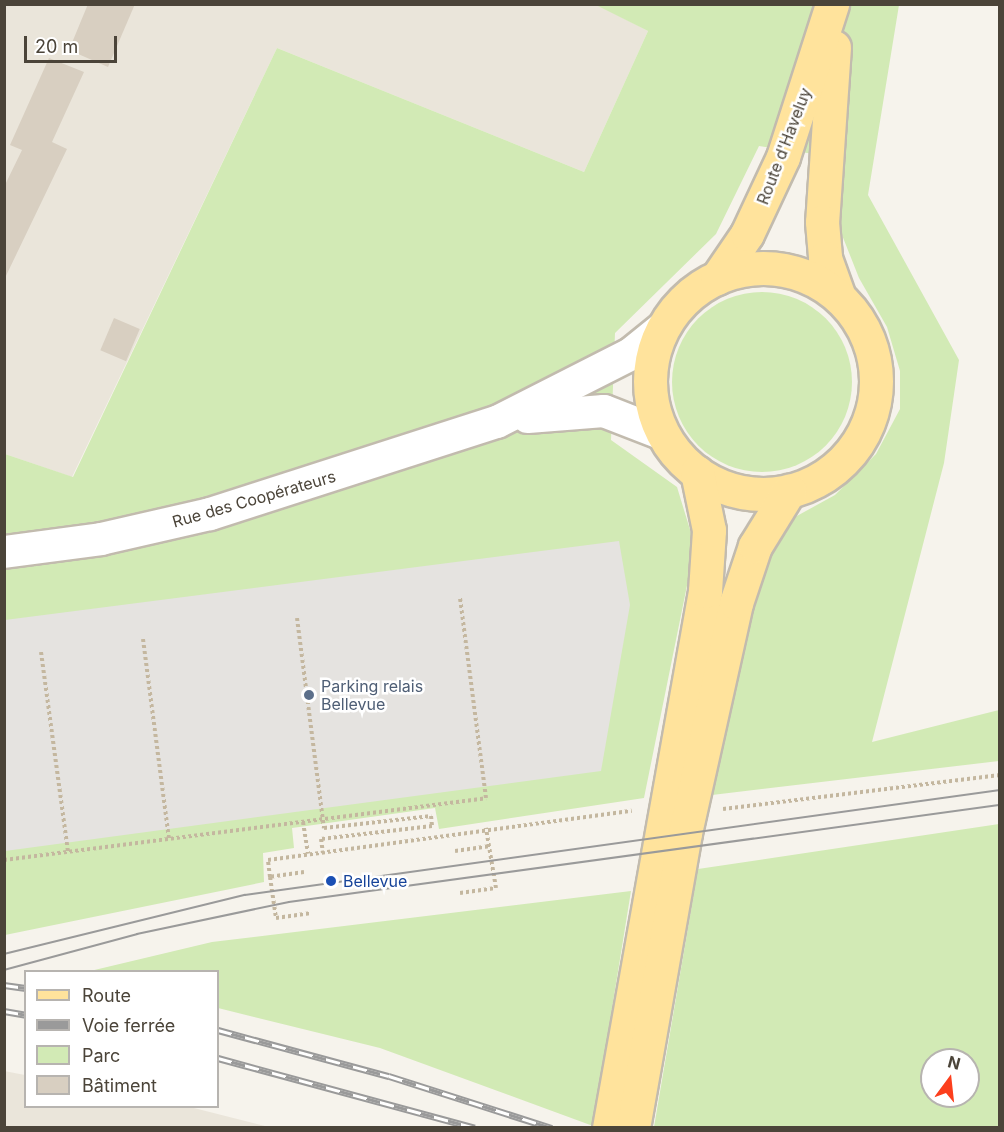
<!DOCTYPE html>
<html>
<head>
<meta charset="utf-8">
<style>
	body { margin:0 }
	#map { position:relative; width:1004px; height:1132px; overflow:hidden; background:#f6f3ec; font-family:Inter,sans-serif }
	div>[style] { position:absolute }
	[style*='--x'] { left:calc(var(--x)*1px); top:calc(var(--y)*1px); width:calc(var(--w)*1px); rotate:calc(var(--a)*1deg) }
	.residential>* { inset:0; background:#eae5da }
	.green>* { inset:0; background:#d2eab5 }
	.round { border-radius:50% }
	.parking>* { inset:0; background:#e5e3e0 }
	.building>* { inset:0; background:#d8cfc1; transform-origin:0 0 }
	.path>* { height:4px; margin-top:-2px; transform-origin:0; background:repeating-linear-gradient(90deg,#c4b79f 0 3px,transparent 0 6px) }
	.roads { filter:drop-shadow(2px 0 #c2bbae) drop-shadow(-2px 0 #c2bbae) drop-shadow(0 2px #c2bbae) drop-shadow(0 -2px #c2bbae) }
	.minor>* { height:32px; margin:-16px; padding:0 16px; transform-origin:16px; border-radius:16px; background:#fff }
	.primary>* { height:33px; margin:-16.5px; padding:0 16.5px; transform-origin:16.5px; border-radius:16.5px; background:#ffe39c }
	.primary>.ring { margin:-16.5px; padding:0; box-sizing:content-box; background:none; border:33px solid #ffe39c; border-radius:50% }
	.tram>* { height:1.5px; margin:-0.75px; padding:0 0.75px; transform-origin:0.75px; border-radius:0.75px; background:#9a9a9a }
	.rail>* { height:7px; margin-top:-3.5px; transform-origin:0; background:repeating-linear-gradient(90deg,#fff 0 14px,#9a9a9a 0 28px); box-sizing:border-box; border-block:2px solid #9a9a9a }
	.dots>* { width:16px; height:16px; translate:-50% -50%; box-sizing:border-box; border:3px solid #fff; border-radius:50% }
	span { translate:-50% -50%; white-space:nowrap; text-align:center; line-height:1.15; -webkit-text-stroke:5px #fff; paint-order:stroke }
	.street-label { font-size:16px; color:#4b4439 }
	.service-label { font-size:16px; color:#4e5e75 }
	.left { translate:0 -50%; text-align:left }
	.transit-label { font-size:16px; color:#164399 }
	.frame { position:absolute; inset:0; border:6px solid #4b4439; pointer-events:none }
	.legend { position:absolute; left:24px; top:970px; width:195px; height:138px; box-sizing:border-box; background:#fff; border:2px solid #b7b4b0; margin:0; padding:8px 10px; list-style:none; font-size:18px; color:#4b4439 }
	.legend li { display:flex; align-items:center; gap:12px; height:30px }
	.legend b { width:30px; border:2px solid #b7b4b0 }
	.north { position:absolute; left:920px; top:1048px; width:60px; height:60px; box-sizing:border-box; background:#fff; border:2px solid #b7b4b0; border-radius:50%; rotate:15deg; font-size:16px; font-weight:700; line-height:24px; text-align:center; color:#4b4439 }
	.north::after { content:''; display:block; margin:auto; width:21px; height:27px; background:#fc3f1d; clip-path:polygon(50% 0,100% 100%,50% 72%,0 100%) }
	.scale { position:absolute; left:24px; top:36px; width:93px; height:27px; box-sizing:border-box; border:3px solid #4b4439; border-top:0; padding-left:8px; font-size:18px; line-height:21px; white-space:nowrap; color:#4b4439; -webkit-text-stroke:4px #fff; paint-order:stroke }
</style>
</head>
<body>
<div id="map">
	<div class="residential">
		<i style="clip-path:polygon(596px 4px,648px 31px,584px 172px,277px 48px,72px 477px,5px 454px,5px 5px)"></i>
		<i style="clip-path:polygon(4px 1071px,25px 1075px,26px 1106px,190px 1107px,269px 1127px,5px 1127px)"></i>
	</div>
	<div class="green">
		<i style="clip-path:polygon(596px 5px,899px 5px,868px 195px,959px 360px,944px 463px,872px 742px,999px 710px,999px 761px,712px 795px,745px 624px,775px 528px,835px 495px,876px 454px,900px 409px,900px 371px,887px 327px,859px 278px,840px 230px,842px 158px,759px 146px,716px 234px,615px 333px,611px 440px,677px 487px,695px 546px,644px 798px,439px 829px,435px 808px,292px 828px,294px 848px,263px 853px,264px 882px,5px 935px,5px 454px,73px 477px,277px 48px,584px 172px,648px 31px)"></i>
		<i class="round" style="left:672px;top:292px;width:180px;height:180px"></i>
		<i style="clip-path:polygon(evenodd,999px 824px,999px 1127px,654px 1127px,698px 869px,999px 824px,932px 1060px,968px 1060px,968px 1096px,932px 1096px,932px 1060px)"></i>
		<i style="clip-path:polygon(631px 891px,593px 1126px,380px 1048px,218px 1008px,218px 972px,86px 972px,212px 942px)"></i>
	</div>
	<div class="parking">
		<i style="clip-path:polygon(619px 541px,630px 605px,601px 771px,5px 851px,5px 620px)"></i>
	</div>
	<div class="building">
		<i style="clip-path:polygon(88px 4px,135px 4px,108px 67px,69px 50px)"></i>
		<i style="clip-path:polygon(49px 58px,84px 72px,52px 142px,67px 149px,4px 280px,4px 187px,22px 150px,10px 145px)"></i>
		<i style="left:114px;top:318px;width:28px;height:35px;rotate:23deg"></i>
	</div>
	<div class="path">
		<i style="--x:297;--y:618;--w:212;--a:82.7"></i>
		<i style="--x:324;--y:828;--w:108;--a:-6.4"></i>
		<i style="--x:431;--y:816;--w:10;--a:84"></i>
		<i style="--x:432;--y:826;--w:112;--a:173.3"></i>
		<i style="--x:321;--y:839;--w:14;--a:82"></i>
		<i style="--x:143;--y:639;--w:203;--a:82.6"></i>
		<i style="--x:41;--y:652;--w:202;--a:82.3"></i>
		<i style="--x:723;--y:809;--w:279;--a:-7"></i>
		<i style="--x:303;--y:822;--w:32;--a:81"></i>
		<i style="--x:455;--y:851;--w:34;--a:-8"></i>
		<i style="--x:4;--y:860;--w:486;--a:-7.3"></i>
		<i style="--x:486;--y:798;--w:203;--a:-97.4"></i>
		<i style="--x:304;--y:872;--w:34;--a:172"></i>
		<i style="--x:270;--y:877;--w:41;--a:81.7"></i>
		<i style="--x:276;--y:918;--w:34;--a:-8"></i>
		<i style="--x:270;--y:877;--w:17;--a:-97"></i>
		<i style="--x:268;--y:860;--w:367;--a:-7.7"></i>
		<i style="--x:460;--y:893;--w:36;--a:-8"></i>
		<i style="--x:496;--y:888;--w:61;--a:-99.5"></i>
	</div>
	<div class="roads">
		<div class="minor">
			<i style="--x:528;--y:417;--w:76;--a:-4.5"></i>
			<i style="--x:604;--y:411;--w:63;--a:21.3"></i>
			<i style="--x:4;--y:552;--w:98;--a:-7.6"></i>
			<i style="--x:101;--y:539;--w:112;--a:-12.9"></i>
			<i style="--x:210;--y:514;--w:301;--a:-17.8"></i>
			<i style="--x:497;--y:422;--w:150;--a:-26.9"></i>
			<i style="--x:631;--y:354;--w:41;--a:-39.1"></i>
		</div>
		<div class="primary">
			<i style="--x:834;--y:47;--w:175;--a:93.9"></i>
			<i style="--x:822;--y:222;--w:36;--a:85"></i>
			<i style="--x:825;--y:258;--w:41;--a:70.3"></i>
			<i class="ring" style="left:650px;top:268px;width:193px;height:193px"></i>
			<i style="--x:717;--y:278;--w:53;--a:-55.7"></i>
			<i style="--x:747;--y:234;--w:85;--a:-64.9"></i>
			<i style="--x:783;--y:157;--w:161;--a:-72.2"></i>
			<i style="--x:609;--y:1128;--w:546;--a:-79.86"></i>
			<i style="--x:705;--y:591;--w:61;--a:-86.2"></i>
			<i style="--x:709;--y:530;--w:59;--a:-101.7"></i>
			<i style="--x:633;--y:1128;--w:300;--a:-80"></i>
			<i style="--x:685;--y:833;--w:236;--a:-77.5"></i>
			<i style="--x:736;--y:603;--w:60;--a:-71.6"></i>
			<i style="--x:755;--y:546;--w:65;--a:-58.3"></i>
		</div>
	</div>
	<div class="tram">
		<i style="--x:4;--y:954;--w:248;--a:-13.8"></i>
		<i style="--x:245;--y:895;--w:762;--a:-7.92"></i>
		<i style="--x:4;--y:970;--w:138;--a:-15.1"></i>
		<i style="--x:137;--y:934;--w:155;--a:-11.9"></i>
		<i style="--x:289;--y:902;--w:718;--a:-7.77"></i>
	</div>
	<div class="rail">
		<i style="--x:4;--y:985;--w:22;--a:8"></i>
		<i style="--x:4;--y:1011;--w:22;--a:10"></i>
		<i style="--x:218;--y:1030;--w:177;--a:15.1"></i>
		<i style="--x:389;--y:1076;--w:171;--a:17.7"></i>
		<i style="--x:218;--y:1058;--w:266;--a:15.2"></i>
	</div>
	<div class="dots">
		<i style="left:309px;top:695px;background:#5c6f8a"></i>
		<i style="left:331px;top:881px;background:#1a4fb4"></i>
	</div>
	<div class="street-label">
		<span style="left:784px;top:146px;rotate:-69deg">Route d'Haveluy</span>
		<span style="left:254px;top:499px;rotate:-16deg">Rue des Coopérateurs</span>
	</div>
	<div class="service-label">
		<span class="left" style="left:321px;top:695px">Parking relais<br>Bellevue</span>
	</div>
	<div class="transit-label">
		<span class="left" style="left:343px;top:881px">Bellevue</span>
	</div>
	<div class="frame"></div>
	<ul class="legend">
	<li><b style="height:8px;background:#ffe39c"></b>Route</li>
	<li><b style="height:8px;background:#9a9a9a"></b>Voie ferrée</li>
	<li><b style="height:16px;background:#d2eab5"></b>Parc</li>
	<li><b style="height:16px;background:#d8cfc1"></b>Bâtiment</li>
	</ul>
	<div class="north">N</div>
	<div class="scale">20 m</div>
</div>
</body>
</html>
